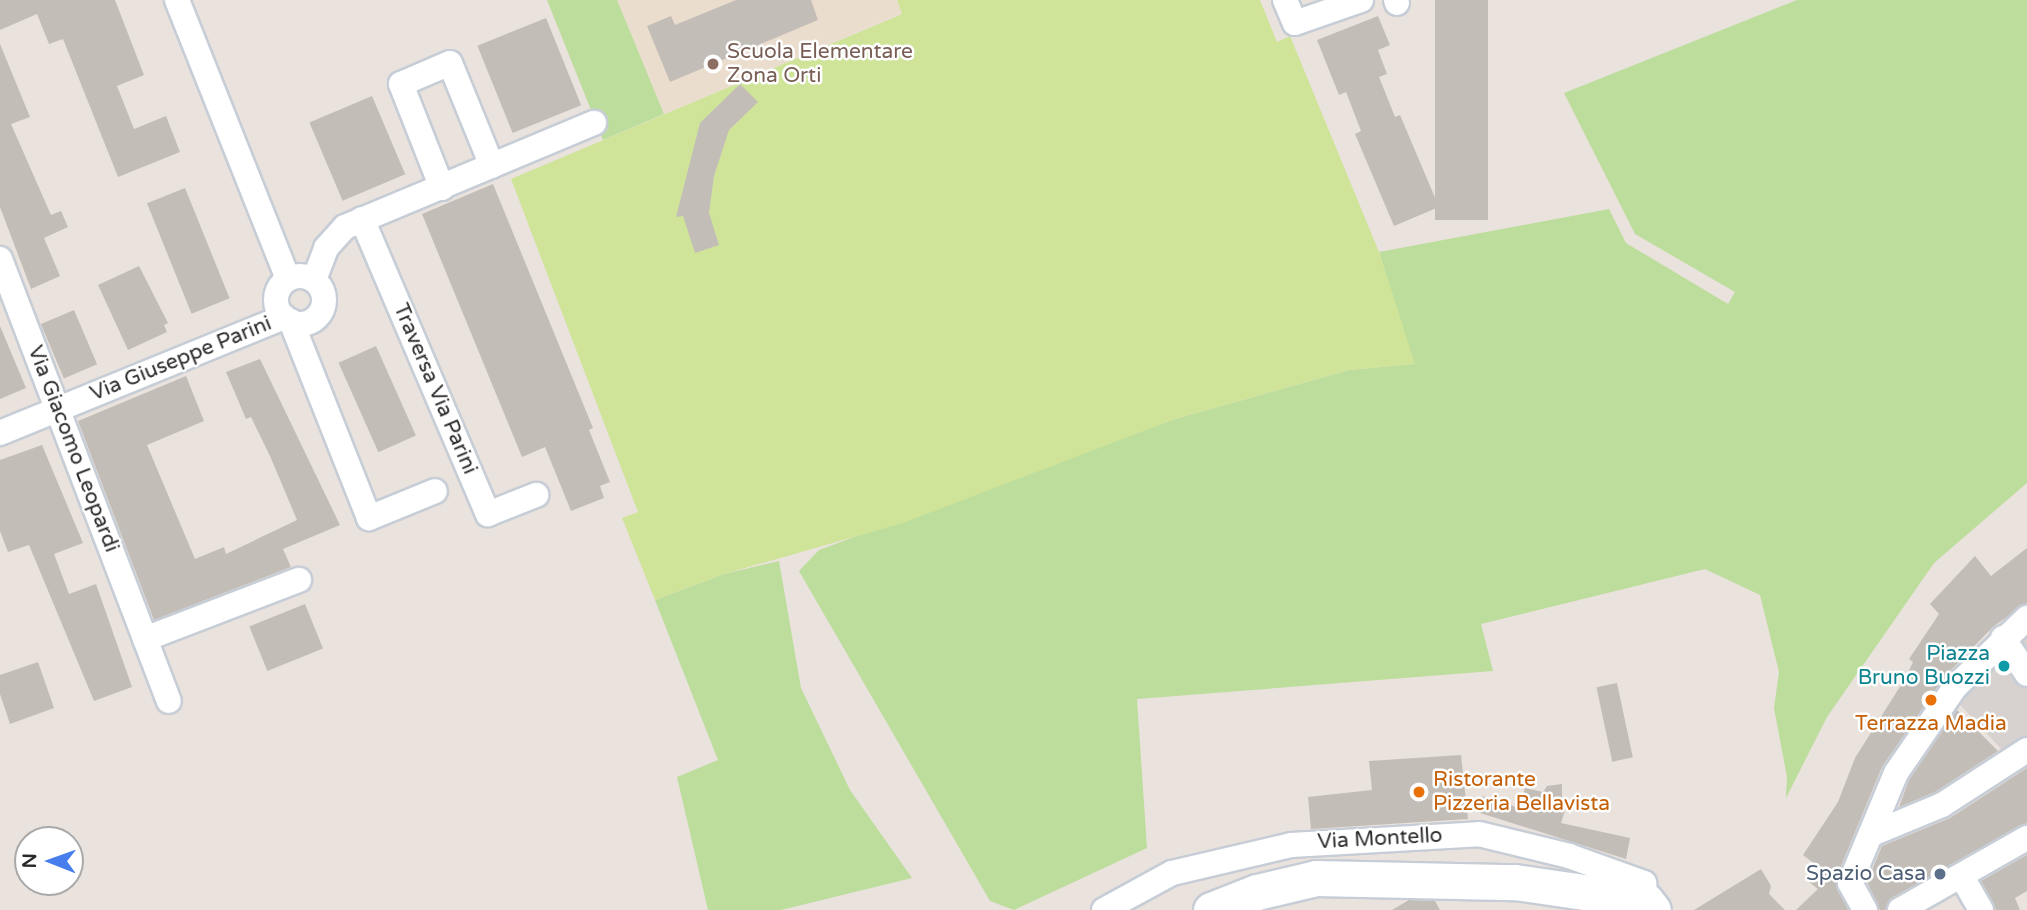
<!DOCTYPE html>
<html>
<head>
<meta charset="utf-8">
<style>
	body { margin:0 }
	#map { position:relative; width:2027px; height:910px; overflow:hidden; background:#eae2dc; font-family:"Varela Round",sans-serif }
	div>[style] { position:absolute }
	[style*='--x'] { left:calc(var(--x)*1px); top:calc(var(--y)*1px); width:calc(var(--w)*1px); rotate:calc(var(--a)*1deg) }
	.education>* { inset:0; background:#ebddcd }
	.green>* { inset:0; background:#bcdd9c }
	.pitch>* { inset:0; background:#cfe499 }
	.plaza>* { inset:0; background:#d7d2cf }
	.building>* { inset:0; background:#c3bdb8; transform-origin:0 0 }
	.roads { filter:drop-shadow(2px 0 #c7cdd6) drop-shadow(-2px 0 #c7cdd6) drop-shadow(0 2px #c7cdd6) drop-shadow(0 -2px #c7cdd6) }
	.street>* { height:24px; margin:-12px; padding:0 12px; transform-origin:12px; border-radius:12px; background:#fff }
	.street>.ring { margin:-12px; padding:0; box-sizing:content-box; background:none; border:24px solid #fff; border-radius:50% }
	.secondary>* { height:35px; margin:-17.5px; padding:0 17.5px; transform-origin:17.5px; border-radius:17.5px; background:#fff }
	.dots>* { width:19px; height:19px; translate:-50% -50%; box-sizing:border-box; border:4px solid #fff; border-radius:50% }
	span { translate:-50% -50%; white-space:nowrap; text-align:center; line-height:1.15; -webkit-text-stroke:5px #fff; paint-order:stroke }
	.education-label { font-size:21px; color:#785e54 }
	.left { translate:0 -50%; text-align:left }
	.street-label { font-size:21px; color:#292929 }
	.culture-label { font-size:21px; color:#0d838f }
	.right { translate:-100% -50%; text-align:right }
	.food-label { font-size:21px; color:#c56008 }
	.service-label { font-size:21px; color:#4e5e75 }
	.north { position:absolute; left:14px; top:826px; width:70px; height:70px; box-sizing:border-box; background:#fff; border:2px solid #a9a9a9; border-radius:50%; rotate:271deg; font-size:19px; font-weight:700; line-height:28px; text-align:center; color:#292929 }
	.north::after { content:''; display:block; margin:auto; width:24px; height:32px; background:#477dec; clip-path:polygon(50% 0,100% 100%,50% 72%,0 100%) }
</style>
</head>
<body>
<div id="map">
	<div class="education">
		<i style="clip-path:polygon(617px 0,897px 0,902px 13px,664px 114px)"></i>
	</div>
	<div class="green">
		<i style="clip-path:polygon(547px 0,617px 0,664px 114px,603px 140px)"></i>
		<i style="clip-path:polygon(1797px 0,2027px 0,2027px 483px,1934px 563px,1827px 717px,1786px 798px,1787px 777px,1774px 708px,1779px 672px,1760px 595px,1705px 569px,1481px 624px,1493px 671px,1137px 699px,1147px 848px,1014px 910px,990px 901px,799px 571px,819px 550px,1175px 419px,1349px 370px,1414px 364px,1379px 252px,1609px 209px,1626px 243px,1728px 304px,1735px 292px,1635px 234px,1564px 93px)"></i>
		<i style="clip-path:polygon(779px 561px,801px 688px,850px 790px,912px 878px,781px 910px,708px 910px,677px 777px,718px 760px,655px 600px,724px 574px)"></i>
	</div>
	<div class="pitch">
		<i style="clip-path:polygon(897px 0,1260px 0,1277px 42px,1290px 36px,1379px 252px,1415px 364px,1349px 370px,1175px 419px,903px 523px,724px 574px,655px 600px,622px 518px,638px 512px,511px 179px,902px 14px)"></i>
	</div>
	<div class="plaza">
		<i style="clip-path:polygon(2027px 624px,2027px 753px,2004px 752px,1952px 696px)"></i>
	</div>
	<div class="building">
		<i style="clip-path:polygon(0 0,115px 0,144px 75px,117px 86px,134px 129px,166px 116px,180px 152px,118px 177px,63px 39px,49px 44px,37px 14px,0 30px)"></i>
		<i style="clip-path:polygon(736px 0,811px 0,818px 20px,670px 82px,647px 26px,671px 16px,675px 25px)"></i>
		<i style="left:1435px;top:0;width:53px;height:220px"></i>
		<i style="clip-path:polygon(1378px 16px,1390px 45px,1378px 50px,1387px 74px,1379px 77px,1395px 117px,1400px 115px,1439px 207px,1394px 226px,1355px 134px,1361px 131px,1346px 92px,1339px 95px,1317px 40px)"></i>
		<i style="left:546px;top:18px;width:94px;height:74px;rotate:68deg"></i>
		<i style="clip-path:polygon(0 44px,30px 117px,11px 124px,51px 215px,61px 211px,68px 227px,44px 238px,60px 276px,31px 289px,0 207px)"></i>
		<i style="clip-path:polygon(740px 84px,758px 102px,729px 130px,714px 176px,709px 213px,719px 245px,695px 253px,683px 216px,676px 217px,700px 123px)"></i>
		<i style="left:372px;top:96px;width:85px;height:68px;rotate:67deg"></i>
		<i style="clip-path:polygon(493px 184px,593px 428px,589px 430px,610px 482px,600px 486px,604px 498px,571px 511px,545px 447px,522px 457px,422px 214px)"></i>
		<i style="left:185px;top:188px;width:119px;height:41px;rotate:68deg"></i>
		<i style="clip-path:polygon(139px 266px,168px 323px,164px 325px,167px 332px,128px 350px,98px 285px)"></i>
		<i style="left:74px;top:310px;width:59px;height:36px;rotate:67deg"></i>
		<i style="clip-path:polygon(0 326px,26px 388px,0 399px)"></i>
		<i style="left:376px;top:346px;width:98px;height:41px;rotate:66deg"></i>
		<i style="clip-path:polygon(260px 359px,340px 525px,283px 549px,291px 567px,154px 620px,78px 421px,186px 376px,204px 421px,147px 445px,195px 559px,224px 547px,226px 554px,297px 520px,270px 456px,251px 417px,246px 419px,226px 372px)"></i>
		<i style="clip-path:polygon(42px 445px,83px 543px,54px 554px,69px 594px,96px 584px,132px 687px,94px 701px,29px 545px,8px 552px,0 531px,0 460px)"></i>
		<i style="clip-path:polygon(2027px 548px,2027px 603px,1994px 626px,1945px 676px,1882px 767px,1836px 878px,1848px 910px,1796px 910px,1818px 889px,1809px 882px,1820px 868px,1803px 855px,1838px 802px,1855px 758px,1906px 677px,1913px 662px,1909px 659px,1939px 614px,1930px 604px,1975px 556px,1991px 576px)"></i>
		<i style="left:305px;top:604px;width:48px;height:60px;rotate:68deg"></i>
		<i style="clip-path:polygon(38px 662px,54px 708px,10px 724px,0 694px,0 675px)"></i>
		<i style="left:1617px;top:683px;width:76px;height:21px;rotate:78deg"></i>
		<i style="clip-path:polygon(1957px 710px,1998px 751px,1935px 792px,1899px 807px,1909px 780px)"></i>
		<i style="clip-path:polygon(1461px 755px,1468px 819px,1311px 829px,1308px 797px,1372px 790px,1369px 761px)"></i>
		<i style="clip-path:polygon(2027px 768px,2027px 823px,1893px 897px,1885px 910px,1880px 910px,1867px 882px,1882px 846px,1950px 818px)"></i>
		<i style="clip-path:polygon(1562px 784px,1562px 800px,1568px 801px,1561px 823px,1630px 838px,1626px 859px,1477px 812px,1482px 796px,1519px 808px,1525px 788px,1543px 792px,1547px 786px)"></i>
		<i style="clip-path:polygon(2027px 855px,2027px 891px,2015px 898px,2020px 910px,1996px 910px,1981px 881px)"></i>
		<i style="clip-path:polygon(1761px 869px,1771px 886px,1769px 894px,1785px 910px,1694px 910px)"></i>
		<i style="clip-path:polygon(1409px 900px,1435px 901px,1440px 910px,1392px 910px)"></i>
	</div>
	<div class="roads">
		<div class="street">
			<i style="--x:177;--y:0;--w:300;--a:68.3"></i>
			<i style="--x:1285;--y:0;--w:25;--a:67"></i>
			<i style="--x:1295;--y:23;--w:70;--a:-19.2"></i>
			<i style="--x:1396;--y:0;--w:3;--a:72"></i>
			<i style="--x:442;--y:188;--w:112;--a:-111.5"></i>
			<i style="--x:401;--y:84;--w:53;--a:-23.2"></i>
			<i style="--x:450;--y:63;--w:111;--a:67.8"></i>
			<i style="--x:362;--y:219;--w:321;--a:66.9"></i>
			<i style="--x:488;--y:514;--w:52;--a:-21.6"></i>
			<i style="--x:0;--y:259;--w:473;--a:69.1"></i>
			<i class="ring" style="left:276px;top:276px;width:24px;height:24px"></i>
			<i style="--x:314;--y:280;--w:34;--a:-69"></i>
			<i style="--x:326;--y:248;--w:28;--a:-48"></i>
			<i style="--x:345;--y:227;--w:270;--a:-22.7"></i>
			<i style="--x:291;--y:321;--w:212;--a:68.4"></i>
			<i style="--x:369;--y:518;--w:71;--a:-22.2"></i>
			<i style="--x:0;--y:433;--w:307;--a:-22.2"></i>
			<i style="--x:2003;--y:638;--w:43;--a:56.3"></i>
			<i style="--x:145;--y:639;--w:165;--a:-21"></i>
			<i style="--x:1872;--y:834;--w:76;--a:-22.5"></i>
			<i style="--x:1942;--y:805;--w:101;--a:-32.9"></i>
			<i style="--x:1962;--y:877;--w:38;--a:60"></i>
			<i style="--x:1104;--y:910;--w:77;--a:-28.6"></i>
			<i style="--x:1172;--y:873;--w:122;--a:-13.2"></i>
			<i style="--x:1291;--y:845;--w:188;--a:-3.3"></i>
			<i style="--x:1479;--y:834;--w:93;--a:13.7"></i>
			<i style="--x:1569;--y:856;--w:80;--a:19.8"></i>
			<i style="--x:1644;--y:883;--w:18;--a:84"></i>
			<i style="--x:1865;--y:910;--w:31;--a:-119"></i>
			<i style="--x:1850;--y:883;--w:119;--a:-67.3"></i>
			<i style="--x:1896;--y:773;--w:104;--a:-55.5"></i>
			<i style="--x:1955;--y:687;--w:100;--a:-43.8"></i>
			<i style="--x:1900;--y:910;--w:146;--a:-29.6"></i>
		</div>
		<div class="secondary">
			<i style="--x:1211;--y:910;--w:49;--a:-21.4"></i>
			<i style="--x:1257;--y:892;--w:61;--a:-13.3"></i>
			<i style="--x:1316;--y:878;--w:199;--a:1.2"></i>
			<i style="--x:1515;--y:882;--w:132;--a:8.3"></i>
			<i style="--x:1646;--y:901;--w:11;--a:52"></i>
		</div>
	</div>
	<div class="dots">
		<i style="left:713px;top:64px;background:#8d6e63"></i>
		<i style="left:2004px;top:666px;background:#0f9aa8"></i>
		<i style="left:1931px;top:700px;background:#e8710a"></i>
		<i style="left:1419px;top:792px;background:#e8710a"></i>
		<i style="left:1940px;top:874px;background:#5c6f8a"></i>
	</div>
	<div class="education-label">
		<span class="left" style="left:727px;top:64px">Scuola Elementare<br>Zona Orti</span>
	</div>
	<div class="street-label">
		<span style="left:181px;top:359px;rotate:-22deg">Via Giuseppe Parini</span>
		<span style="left:435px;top:389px;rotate:67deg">Traversa Via Parini</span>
		<span style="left:73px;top:449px;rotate:69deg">Via Giacomo Leopardi</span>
		<span style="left:1380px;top:839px;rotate:-3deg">Via Montello</span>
	</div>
	<div class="culture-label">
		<span class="right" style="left:1990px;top:666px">Piazza<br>Bruno Buozzi</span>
	</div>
	<div class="food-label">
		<span style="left:1931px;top:724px">Terrazza Madia</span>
		<span class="left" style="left:1433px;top:792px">Ristorante<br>Pizzeria Bellavista</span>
	</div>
	<div class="service-label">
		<span class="right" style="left:1926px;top:874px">Spazio Casa</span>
	</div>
	<div class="north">N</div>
</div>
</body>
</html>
